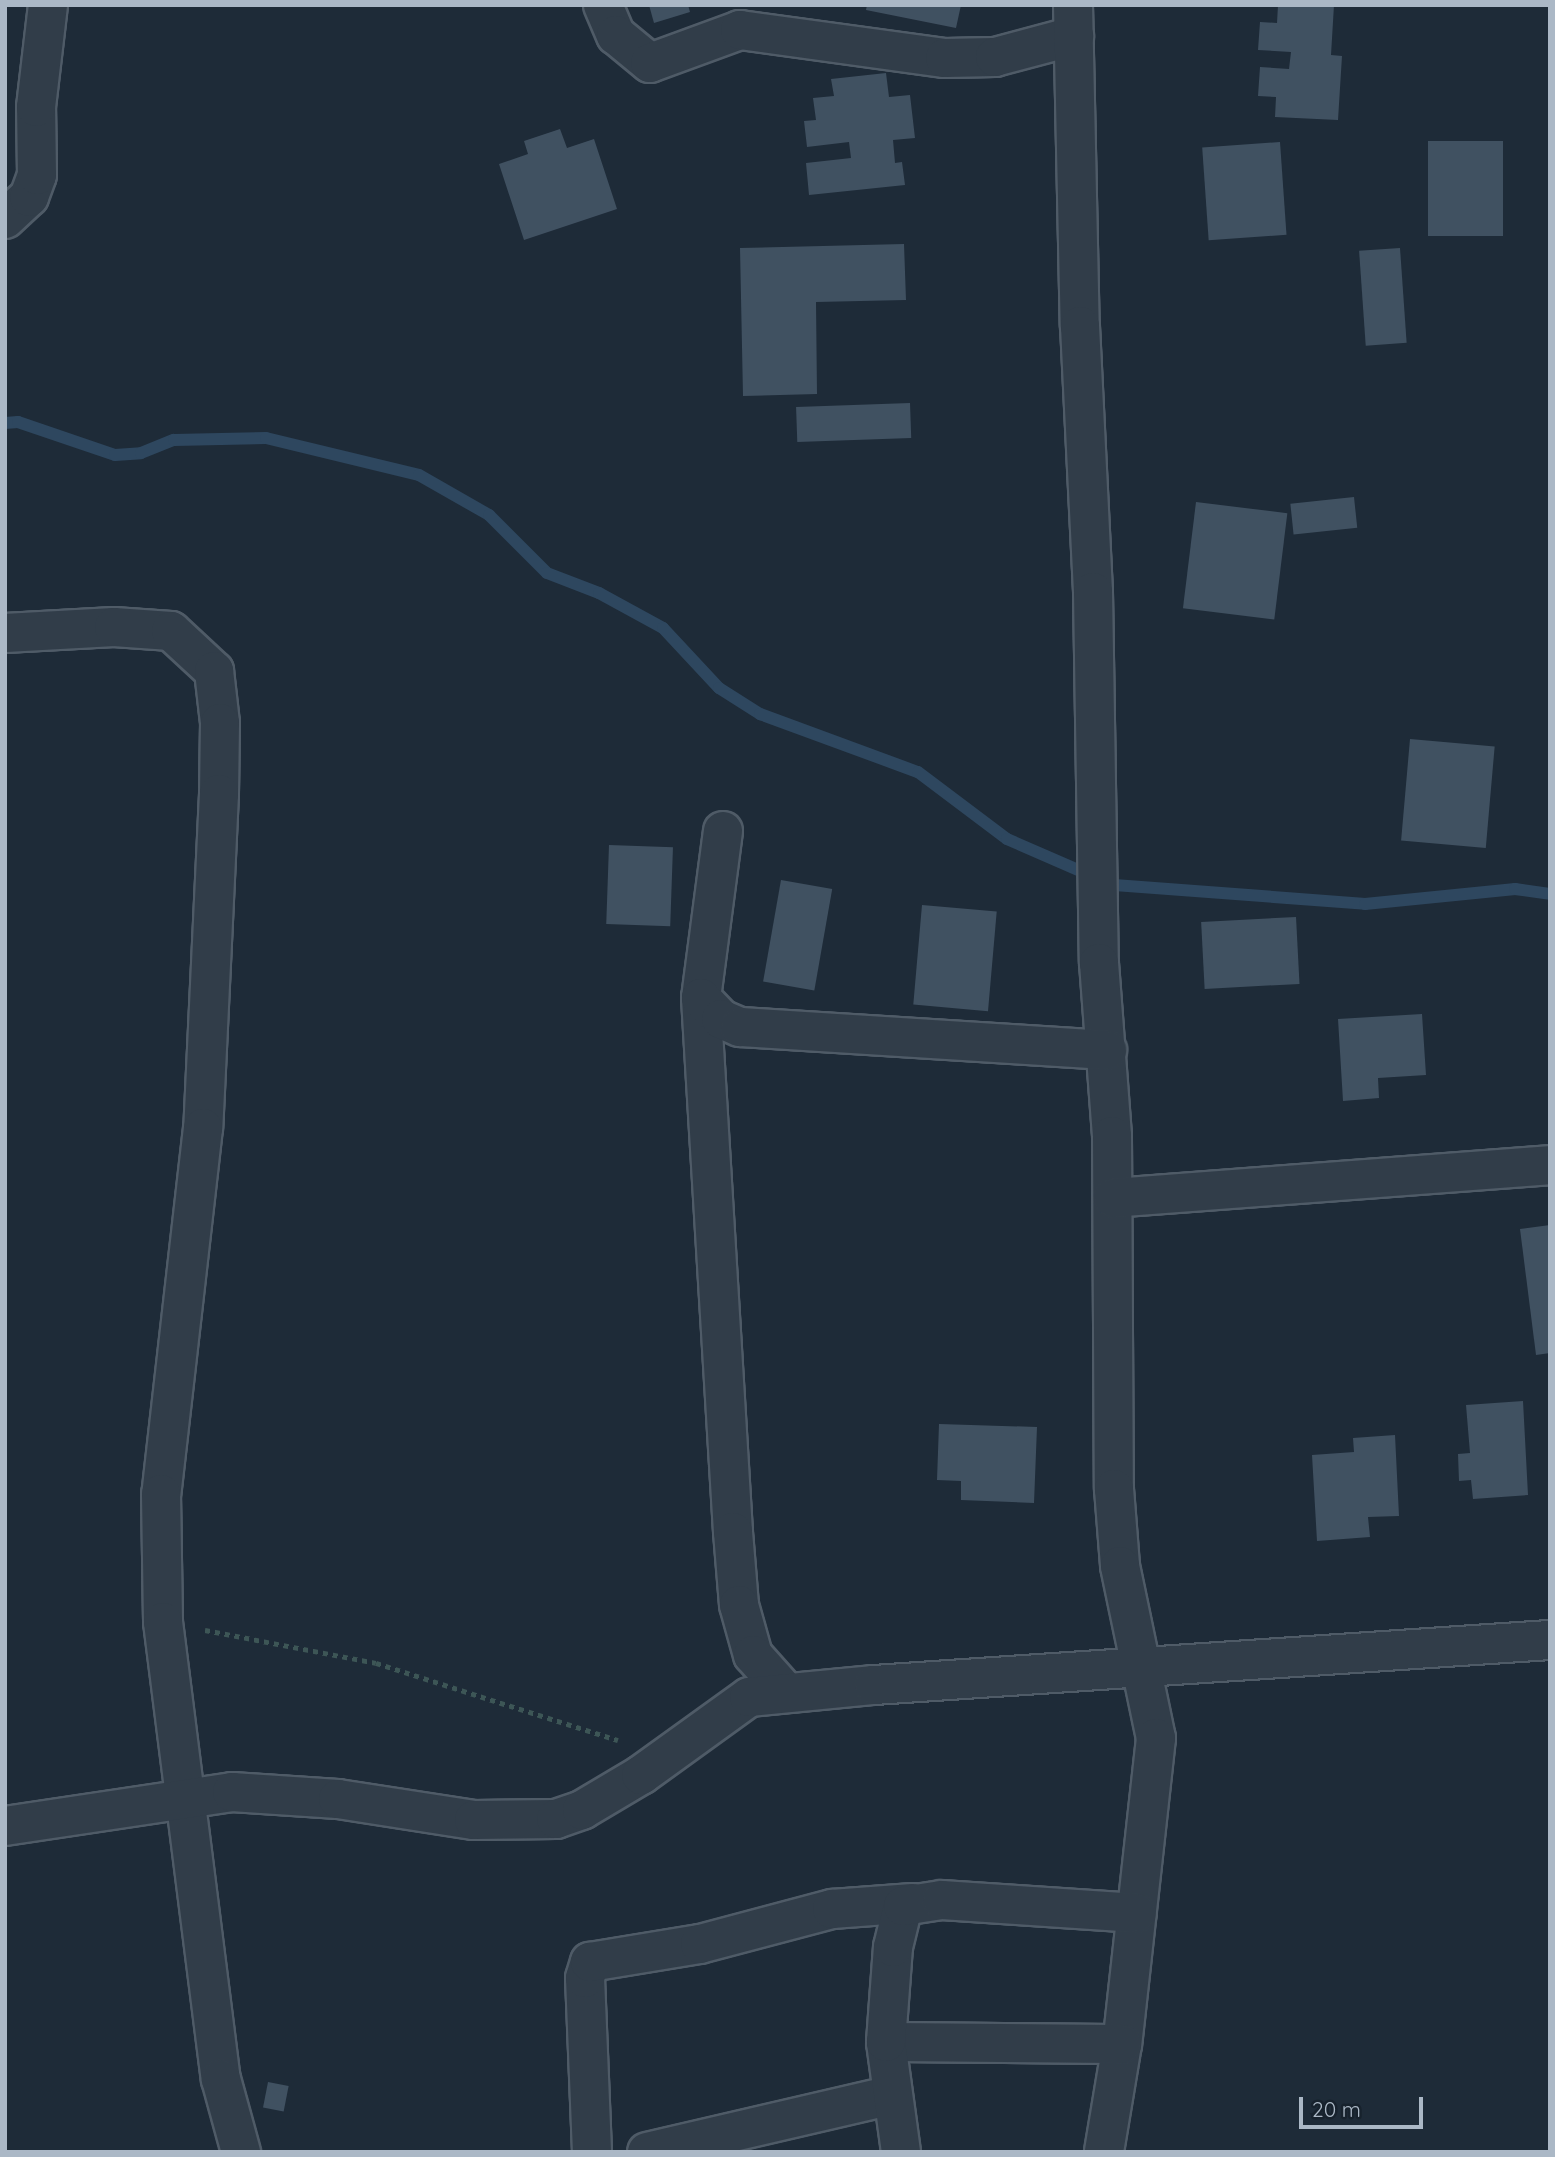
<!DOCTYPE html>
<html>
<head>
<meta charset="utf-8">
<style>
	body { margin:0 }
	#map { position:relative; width:1555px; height:2157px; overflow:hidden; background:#1e2b38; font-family:Quicksand,sans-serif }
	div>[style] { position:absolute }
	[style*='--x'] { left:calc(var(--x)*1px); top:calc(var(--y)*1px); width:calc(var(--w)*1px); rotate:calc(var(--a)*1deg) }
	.stream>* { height:12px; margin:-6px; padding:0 6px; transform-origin:6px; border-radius:6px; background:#2e475f }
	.building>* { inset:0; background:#405161; transform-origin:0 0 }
	.path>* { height:4.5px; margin-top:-2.25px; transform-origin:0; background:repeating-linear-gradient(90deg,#3d5656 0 5px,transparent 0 10px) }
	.roads { filter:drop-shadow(2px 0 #4f5b67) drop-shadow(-2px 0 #4f5b67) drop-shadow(0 2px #4f5b67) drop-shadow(0 -2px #4f5b67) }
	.minor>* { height:38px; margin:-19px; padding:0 19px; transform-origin:19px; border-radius:19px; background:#313d49 }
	span { translate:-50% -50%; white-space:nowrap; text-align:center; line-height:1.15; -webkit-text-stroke:5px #17222d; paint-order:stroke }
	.frame { position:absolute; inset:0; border:7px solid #abb8c6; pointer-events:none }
	.scale { position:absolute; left:1299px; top:2097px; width:124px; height:32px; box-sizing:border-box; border:4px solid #abb8c6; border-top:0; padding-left:9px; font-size:21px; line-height:24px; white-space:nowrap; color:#abb8c6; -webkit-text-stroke:5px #17222d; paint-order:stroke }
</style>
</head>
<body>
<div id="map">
	<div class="stream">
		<i style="--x:5;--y:423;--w:13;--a:-4"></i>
		<i style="--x:18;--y:422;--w:102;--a:18.8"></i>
		<i style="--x:115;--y:455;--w:26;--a:-4"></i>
		<i style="--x:141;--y:453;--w:35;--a:-22"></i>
		<i style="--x:174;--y:440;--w:92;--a:-1.2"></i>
		<i style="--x:266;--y:438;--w:157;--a:13.6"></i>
		<i style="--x:419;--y:475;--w:81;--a:29.7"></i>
		<i style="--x:489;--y:515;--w:82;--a:45"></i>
		<i style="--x:547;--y:573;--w:56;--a:21"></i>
		<i style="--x:599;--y:593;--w:73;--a:28.7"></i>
		<i style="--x:663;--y:628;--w:82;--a:47"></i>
		<i style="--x:719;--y:688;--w:49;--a:32.4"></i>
		<i style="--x:760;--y:714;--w:168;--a:20.2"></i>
		<i style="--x:918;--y:772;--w:111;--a:37"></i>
		<i style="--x:1007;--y:839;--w:77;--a:23.6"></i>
		<i style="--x:1101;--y:884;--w:265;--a:4.3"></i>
		<i style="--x:1365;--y:904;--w:151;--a:-5.7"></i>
		<i style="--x:1515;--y:889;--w:35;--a:8"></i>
	</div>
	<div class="building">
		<i style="clip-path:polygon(649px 5px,688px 5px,690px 12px,654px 23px)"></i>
		<i style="clip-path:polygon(867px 5px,961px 5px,956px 28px,866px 10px)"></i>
		<i style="clip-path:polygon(1278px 5px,1334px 5px,1331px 55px,1342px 56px,1338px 120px,1275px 117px,1276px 97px,1258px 96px,1260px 67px,1289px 69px,1291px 52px,1258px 50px,1260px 22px,1277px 23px)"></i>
		<i style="clip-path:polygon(886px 73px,889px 97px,910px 95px,915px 138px,893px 140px,895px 163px,902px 162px,905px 185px,809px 195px,806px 163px,851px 158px,849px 142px,807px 147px,804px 121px,816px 120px,813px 98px,834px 96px,831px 79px)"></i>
		<i style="clip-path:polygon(560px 129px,567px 148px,594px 139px,617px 209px,524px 240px,499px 164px,528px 154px,524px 141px)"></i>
		<i style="left:1428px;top:141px;width:75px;height:95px"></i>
		<i style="left:1280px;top:142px;width:93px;height:78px;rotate:86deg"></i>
		<i style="clip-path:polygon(904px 244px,906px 300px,816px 302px,817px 394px,743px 396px,740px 248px)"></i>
		<i style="left:1400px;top:248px;width:95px;height:41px;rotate:86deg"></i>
		<i style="left:910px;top:403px;width:35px;height:114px;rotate:88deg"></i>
		<i style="left:1354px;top:497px;width:31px;height:64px;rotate:84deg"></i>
		<i style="left:1196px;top:502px;width:92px;height:107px;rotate:7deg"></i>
		<i style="left:1410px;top:739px;width:85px;height:102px;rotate:5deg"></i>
		<i style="left:609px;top:845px;width:64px;height:79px;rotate:2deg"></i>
		<i style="left:781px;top:880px;width:52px;height:103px;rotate:10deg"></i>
		<i style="left:922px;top:905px;width:75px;height:100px;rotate:5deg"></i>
		<i style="left:1296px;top:917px;width:67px;height:95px;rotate:87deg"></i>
		<i style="clip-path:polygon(1422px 1014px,1426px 1075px,1378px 1078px,1379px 1098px,1343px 1101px,1338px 1019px)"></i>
		<i style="clip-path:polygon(1550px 1225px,1550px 1353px,1536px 1355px,1520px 1229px)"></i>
		<i style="clip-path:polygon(1523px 1401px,1528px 1495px,1473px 1499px,1471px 1480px,1459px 1481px,1458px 1454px,1470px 1453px,1466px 1405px)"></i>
		<i style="clip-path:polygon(939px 1424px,1037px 1427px,1034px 1503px,961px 1500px,961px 1481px,937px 1480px)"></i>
		<i style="clip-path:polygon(1395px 1435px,1399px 1516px,1368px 1517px,1370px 1537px,1317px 1541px,1312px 1455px,1354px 1452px,1353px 1438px)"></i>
		<i style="left:268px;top:2082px;width:21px;height:26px;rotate:11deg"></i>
	</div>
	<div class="path">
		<i style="--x:205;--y:1630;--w:174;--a:10.9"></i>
		<i style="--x:376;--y:1663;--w:254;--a:17.7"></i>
	</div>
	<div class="roads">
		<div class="minor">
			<i style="--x:603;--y:5;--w:33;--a:67"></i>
			<i style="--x:616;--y:35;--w:44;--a:39.5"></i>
			<i style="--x:650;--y:63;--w:96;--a:-20.1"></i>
			<i style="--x:740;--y:30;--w:207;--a:7.8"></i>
			<i style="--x:945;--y:58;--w:50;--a:-1.1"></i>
			<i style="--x:995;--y:57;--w:82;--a:-14.9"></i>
			<i style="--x:1073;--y:5;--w:321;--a:88.8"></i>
			<i style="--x:1080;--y:326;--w:266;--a:87.2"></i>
			<i style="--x:1093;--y:592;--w:371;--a:89.1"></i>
			<i style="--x:1099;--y:963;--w:173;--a:85.7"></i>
			<i style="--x:1112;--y:1136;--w:353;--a:89.7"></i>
			<i style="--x:1114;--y:1489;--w:77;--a:85.5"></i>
			<i style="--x:1120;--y:1566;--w:176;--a:78.2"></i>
			<i style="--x:1156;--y:1738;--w:308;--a:96.3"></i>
			<i style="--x:1122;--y:2044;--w:109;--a:99.5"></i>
			<i style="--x:5;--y:219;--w:33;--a:-43"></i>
			<i style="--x:29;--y:197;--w:23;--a:-70"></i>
			<i style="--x:37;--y:175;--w:68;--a:-90.8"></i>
			<i style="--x:36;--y:107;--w:103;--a:-83.3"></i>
			<i style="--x:5;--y:633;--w:109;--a:-3.2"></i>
			<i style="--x:114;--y:627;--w:57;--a:4"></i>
			<i style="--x:171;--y:631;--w:59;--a:42.9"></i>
			<i style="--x:214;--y:671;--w:52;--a:83.4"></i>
			<i style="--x:220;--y:723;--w:71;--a:90.8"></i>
			<i style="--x:219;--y:794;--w:334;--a:92.7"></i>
			<i style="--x:203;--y:1128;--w:368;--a:96.5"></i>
			<i style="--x:161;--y:1494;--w:128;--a:89.1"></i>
			<i style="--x:163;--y:1622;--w:461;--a:82.8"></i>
			<i style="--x:221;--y:2079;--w:76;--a:74.7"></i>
			<i style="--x:723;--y:831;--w:168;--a:97.5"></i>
			<i style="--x:701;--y:998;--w:535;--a:86.57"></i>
			<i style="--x:733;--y:1532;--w:73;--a:85.3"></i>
			<i style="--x:739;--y:1605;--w:52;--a:74.4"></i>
			<i style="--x:753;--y:1655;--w:48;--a:48.4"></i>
			<i style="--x:701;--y:998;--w:29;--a:46"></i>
			<i style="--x:721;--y:1019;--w:21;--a:23"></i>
			<i style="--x:740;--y:1027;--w:368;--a:3.6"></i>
			<i style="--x:1113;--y:1198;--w:438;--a:-4.3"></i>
			<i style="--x:5;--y:1826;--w:230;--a:-8.5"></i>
			<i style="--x:232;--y:1792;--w:106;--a:3.8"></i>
			<i style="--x:338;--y:1799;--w:138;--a:8.8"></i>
			<i style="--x:474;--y:1820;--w:82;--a:-0.7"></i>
			<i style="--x:556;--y:1819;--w:28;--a:-19"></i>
			<i style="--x:582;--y:1810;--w:69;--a:-30.7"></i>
			<i style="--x:641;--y:1775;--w:133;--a:-35.8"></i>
			<i style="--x:749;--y:1697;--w:126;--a:-5.5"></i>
			<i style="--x:874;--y:1685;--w:677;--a:-3.81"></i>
			<i style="--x:886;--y:2042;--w:236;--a:0.5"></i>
			<i style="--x:592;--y:2152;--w:174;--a:-92.3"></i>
			<i style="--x:585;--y:1978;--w:17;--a:-73"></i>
			<i style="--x:590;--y:1962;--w:111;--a:-9.3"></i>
			<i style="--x:700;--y:1944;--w:137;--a:-14.9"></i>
			<i style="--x:832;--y:1909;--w:81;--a:-4.2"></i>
			<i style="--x:647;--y:2152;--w:252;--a:-13.1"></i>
			<i style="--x:901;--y:2152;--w:111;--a:-97.8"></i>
			<i style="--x:886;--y:2042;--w:95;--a:-85.8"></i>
			<i style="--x:893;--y:1947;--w:42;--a:-76.3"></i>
			<i style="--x:903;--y:1906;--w:39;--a:-9"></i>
			<i style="--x:942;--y:1900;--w:195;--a:3.8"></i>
		</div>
	</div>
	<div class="frame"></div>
	<div class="scale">20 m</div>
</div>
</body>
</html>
